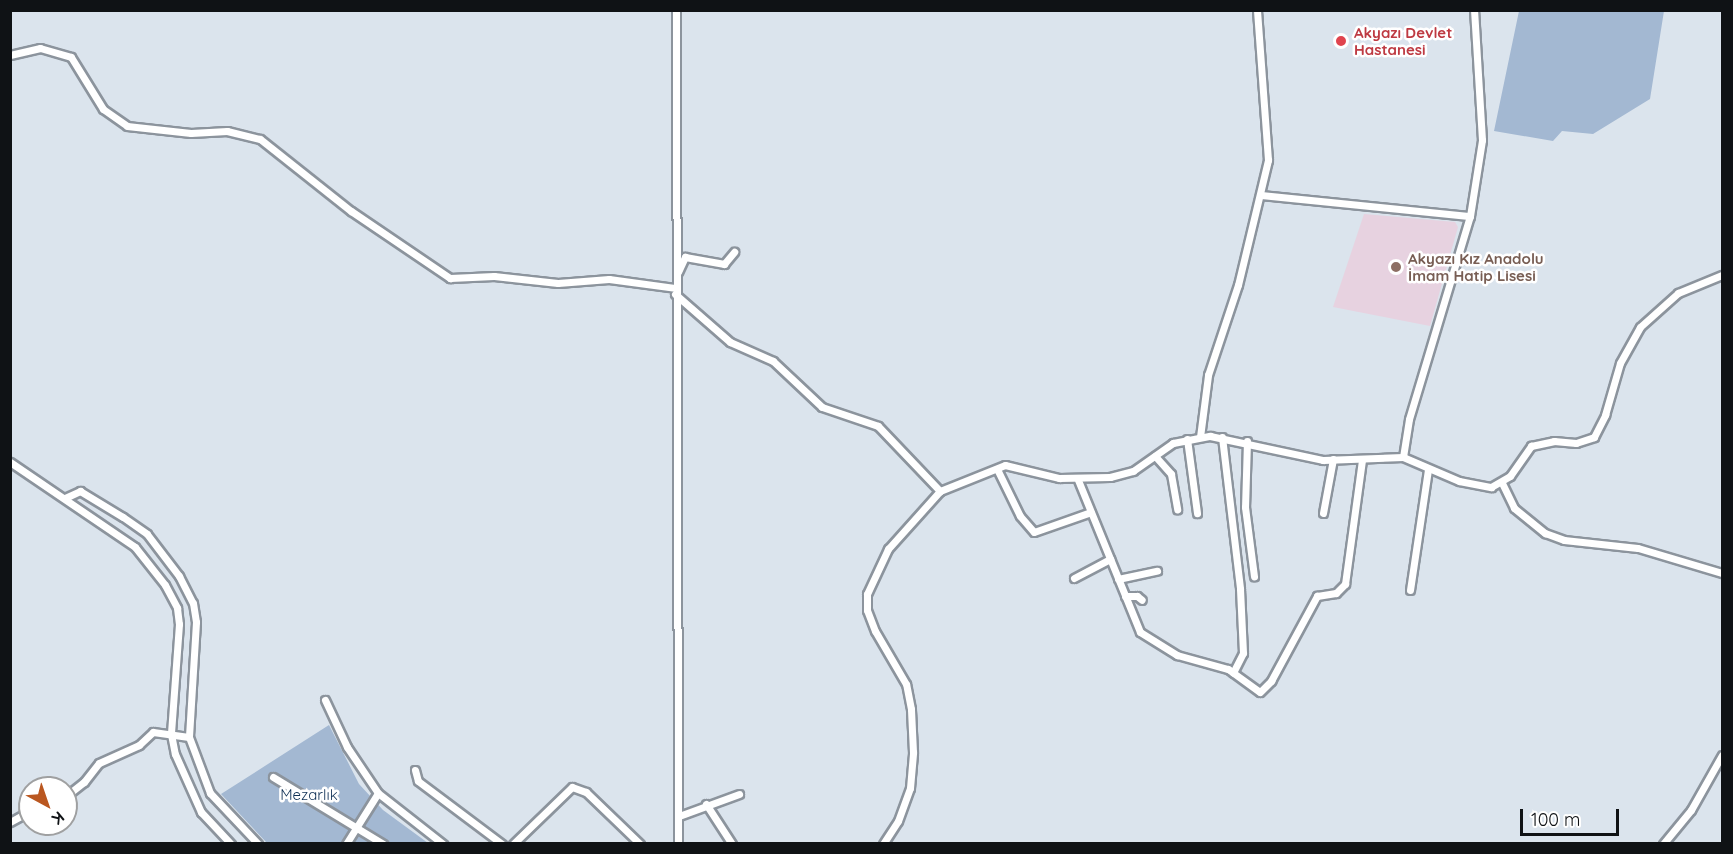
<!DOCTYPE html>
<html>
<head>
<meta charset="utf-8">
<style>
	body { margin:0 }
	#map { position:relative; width:1733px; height:854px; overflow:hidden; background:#dbe4ed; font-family:Quicksand,sans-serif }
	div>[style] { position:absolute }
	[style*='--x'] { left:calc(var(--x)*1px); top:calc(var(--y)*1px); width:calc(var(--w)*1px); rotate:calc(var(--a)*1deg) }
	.education>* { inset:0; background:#e7d2e0 }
	.green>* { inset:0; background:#a3b8d2 }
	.roads { filter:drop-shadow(2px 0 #8c949d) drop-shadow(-2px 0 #8c949d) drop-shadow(0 2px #8c949d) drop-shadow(0 -2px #8c949d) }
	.minor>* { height:7px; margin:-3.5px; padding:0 3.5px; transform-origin:3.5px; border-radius:3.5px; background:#fff }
	.dots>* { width:16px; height:16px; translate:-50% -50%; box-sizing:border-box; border:3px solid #fff; border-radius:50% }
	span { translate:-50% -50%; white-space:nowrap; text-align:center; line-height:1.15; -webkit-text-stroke:5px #fff; paint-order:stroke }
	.health-label { font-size:15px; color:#be3a42; font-weight:700 }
	.left { translate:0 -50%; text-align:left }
	.education-label { font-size:15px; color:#785e54; font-weight:700 }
	.park-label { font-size:15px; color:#0f3055 }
	.frame { position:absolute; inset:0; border:12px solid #0f1215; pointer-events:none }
	.north { position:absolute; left:18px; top:776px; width:60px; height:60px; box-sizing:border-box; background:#fff; border:2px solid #9fa0a1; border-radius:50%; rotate:140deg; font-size:16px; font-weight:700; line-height:24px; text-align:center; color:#0f1215 }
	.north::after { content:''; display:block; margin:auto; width:21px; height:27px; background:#ba5720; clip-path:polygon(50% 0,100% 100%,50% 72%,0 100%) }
	.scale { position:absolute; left:1520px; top:809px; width:99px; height:27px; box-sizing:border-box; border:3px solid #0f1215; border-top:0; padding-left:8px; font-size:18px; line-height:21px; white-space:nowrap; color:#0f1215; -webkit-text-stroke:4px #fff; paint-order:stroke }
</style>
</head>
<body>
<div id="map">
	<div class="education">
		<i style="clip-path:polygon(1364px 214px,1455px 222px,1458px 227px,1430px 326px,1333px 307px)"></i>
	</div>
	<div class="green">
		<i style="clip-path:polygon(1519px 11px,1664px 11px,1650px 99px,1593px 134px,1562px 131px,1553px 141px,1494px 131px)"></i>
		<i style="clip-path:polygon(329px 725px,359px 784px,383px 810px,428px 843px,267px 843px,221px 794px)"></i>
	</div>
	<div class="roads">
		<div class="minor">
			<i style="--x:676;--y:10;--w:834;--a:89.86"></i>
			<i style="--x:10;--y:55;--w:31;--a:-13"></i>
			<i style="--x:40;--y:48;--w:32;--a:16"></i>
			<i style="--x:71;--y:57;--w:61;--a:58.4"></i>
			<i style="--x:103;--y:109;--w:29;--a:35"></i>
			<i style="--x:127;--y:126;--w:64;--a:6.2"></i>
			<i style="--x:191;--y:133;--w:36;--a:-3"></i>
			<i style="--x:227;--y:131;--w:34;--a:14"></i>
			<i style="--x:260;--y:139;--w:116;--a:38.4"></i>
			<i style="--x:351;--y:211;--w:120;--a:34.1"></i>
			<i style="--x:450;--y:278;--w:44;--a:-2.6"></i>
			<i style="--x:494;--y:276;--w:64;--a:6.2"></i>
			<i style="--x:558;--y:283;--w:51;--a:-4.5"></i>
			<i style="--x:609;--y:279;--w:68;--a:7.7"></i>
			<i style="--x:1262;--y:195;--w:209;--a:5.8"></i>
			<i style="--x:678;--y:272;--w:17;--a:-65"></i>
			<i style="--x:685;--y:257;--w:40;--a:10"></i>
			<i style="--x:724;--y:264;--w:16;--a:-50"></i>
			<i style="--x:675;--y:294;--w:73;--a:41.1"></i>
			<i style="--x:730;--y:342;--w:47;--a:23.8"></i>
			<i style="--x:773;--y:361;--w:67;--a:43.2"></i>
			<i style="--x:822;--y:407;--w:59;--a:18.7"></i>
			<i style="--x:878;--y:426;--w:90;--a:46.4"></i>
			<i style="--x:940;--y:491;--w:70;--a:-21.8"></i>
			<i style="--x:1005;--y:465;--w:56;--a:13.5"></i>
			<i style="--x:1059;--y:478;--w:51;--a:-1.1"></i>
			<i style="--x:1110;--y:477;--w:24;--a:-15"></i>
			<i style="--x:1133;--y:471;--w:49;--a:-35"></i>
			<i style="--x:1173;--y:443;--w:38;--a:-11"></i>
			<i style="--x:1210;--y:436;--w:116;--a:12"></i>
			<i style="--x:1323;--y:460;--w:80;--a:-2.1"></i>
			<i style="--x:1403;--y:457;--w:61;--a:23.2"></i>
			<i style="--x:1459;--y:481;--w:33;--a:11"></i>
			<i style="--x:1491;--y:487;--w:22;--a:-30"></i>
			<i style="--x:1510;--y:476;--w:37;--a:-55"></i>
			<i style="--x:1531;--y:446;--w:24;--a:-12"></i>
			<i style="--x:1554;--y:441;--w:22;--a:5"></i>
			<i style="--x:1576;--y:443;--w:19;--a:-18"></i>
			<i style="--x:1594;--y:437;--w:25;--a:-63"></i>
			<i style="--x:1605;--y:415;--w:54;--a:-73.9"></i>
			<i style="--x:1620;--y:363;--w:41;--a:-60.9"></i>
			<i style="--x:1640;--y:327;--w:51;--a:-41.8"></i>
			<i style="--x:1678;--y:293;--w:48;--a:-22.2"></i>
			<i style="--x:1200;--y:437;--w:63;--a:-82.6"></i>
			<i style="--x:1208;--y:375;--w:95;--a:-71.6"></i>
			<i style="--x:1238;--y:285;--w:129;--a:-76.5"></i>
			<i style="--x:1268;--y:160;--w:150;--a:-94.2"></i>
			<i style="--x:1222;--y:437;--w:153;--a:83.2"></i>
			<i style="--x:1240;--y:589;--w:64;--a:87.3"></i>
			<i style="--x:1243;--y:653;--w:22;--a:117"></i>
			<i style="--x:1187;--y:439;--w:75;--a:82.3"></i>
			<i style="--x:1247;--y:441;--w:66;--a:91.7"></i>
			<i style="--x:1245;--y:507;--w:70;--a:82.6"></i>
			<i style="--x:1155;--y:456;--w:24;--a:48"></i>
			<i style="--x:1171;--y:474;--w:36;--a:80"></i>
			<i style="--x:1403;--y:457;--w:38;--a:-81"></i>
			<i style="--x:1409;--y:419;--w:212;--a:-73.3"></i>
			<i style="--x:1470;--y:216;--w:77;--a:-81"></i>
			<i style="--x:1482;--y:140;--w:130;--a:-93.5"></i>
			<i style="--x:10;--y:462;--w:151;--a:34.2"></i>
			<i style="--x:135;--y:547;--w:48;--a:51.7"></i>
			<i style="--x:165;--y:585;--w:26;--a:62"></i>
			<i style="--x:177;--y:608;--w:16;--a:83"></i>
			<i style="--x:179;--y:624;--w:110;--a:94.2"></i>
			<i style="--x:171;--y:734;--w:20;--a:79"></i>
			<i style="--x:175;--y:754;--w:64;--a:65.9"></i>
			<i style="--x:201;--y:812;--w:44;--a:46.8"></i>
			<i style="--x:997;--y:469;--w:52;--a:63.9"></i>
			<i style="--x:1020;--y:516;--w:21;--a:49"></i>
			<i style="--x:1034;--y:532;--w:60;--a:-19.3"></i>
			<i style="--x:1078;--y:480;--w:164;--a:67.8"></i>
			<i style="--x:1140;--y:632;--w:44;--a:31.9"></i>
			<i style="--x:1177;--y:655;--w:53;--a:15.4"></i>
			<i style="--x:1228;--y:669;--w:39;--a:36"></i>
			<i style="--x:1260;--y:692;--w:16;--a:-45"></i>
			<i style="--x:1271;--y:681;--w:97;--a:-61.6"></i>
			<i style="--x:1317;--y:596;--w:19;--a:-9"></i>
			<i style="--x:1336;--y:593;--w:13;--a:-45"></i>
			<i style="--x:1345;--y:584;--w:125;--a:-82.2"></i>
			<i style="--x:1502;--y:483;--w:28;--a:64"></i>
			<i style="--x:1514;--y:508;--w:40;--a:39"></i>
			<i style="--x:1545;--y:533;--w:20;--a:20"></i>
			<i style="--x:1564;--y:540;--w:74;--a:6.2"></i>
			<i style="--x:1638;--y:548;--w:88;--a:16.6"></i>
			<i style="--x:65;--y:498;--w:17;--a:-25"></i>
			<i style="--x:80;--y:491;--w:50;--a:31.2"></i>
			<i style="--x:123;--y:517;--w:29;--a:35"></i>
			<i style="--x:147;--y:534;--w:53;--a:52.7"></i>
			<i style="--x:179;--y:576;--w:30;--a:63"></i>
			<i style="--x:193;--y:603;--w:19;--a:81"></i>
			<i style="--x:196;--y:622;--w:115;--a:93.5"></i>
			<i style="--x:189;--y:737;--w:60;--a:69.4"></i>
			<i style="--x:210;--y:793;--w:70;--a:46.7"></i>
			<i style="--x:1323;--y:513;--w:55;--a:-79.5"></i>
			<i style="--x:1074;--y:578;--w:41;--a:-27.8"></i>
			<i style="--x:1118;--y:579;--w:40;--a:-12"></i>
			<i style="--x:1410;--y:590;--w:122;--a:-81.5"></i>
			<i style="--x:1125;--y:596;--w:12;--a:0"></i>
			<i style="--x:1137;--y:596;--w:6;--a:39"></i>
			<i style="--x:325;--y:700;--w:52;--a:64.9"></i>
			<i style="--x:347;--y:747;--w:55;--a:56"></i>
			<i style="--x:378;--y:793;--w:83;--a:38.1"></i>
			<i style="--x:415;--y:770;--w:11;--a:75"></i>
			<i style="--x:418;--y:781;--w:105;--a:36.9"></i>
			<i style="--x:273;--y:777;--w:129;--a:31.3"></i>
			<i style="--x:66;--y:796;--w:23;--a:-38"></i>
			<i style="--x:84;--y:782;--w:24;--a:-52"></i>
			<i style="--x:99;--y:763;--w:44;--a:-24.2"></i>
			<i style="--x:139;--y:745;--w:19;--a:-43"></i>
			<i style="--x:153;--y:732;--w:36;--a:8"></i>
			<i style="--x:706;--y:804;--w:48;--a:57"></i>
			<i style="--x:679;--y:816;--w:64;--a:-20.1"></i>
			<i style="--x:10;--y:822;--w:23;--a:-29"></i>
			<i style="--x:346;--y:844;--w:60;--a:-57.9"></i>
			<i style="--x:513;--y:844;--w:82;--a:-44"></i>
			<i style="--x:572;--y:787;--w:15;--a:20"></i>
			<i style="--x:586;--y:792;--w:75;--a:43.9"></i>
			<i style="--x:883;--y:844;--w:27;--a:-57"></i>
			<i style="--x:898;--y:821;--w:35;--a:-70"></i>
			<i style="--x:910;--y:788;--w:36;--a:-85"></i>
			<i style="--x:913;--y:752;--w:43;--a:-92.7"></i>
			<i style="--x:911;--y:709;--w:25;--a:-101"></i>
			<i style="--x:906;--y:684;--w:61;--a:-120.3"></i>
			<i style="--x:875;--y:631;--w:22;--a:-111"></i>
			<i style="--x:867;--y:610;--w:16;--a:-90"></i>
			<i style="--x:867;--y:594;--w:50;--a:-65"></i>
			<i style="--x:888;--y:549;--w:78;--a:-48.1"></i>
			<i style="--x:1663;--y:844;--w:44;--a:-50.5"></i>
			<i style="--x:1691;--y:810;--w:63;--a:-60.6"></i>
		</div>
	</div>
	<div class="dots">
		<i style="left:1341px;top:41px;background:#e0444e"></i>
		<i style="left:1396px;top:267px;background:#8d6e63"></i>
	</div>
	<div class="health-label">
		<span class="left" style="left:1354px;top:41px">Akyazı Devlet<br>Hastanesi</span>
	</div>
	<div class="education-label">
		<span class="left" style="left:1408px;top:267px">Akyazı Kız Anadolu<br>İmam Hatip Lisesi</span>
	</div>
	<div class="park-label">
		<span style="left:309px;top:795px">Mezarlık</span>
	</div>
	<div class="frame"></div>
	<div class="north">K</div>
	<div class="scale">100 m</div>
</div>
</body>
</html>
